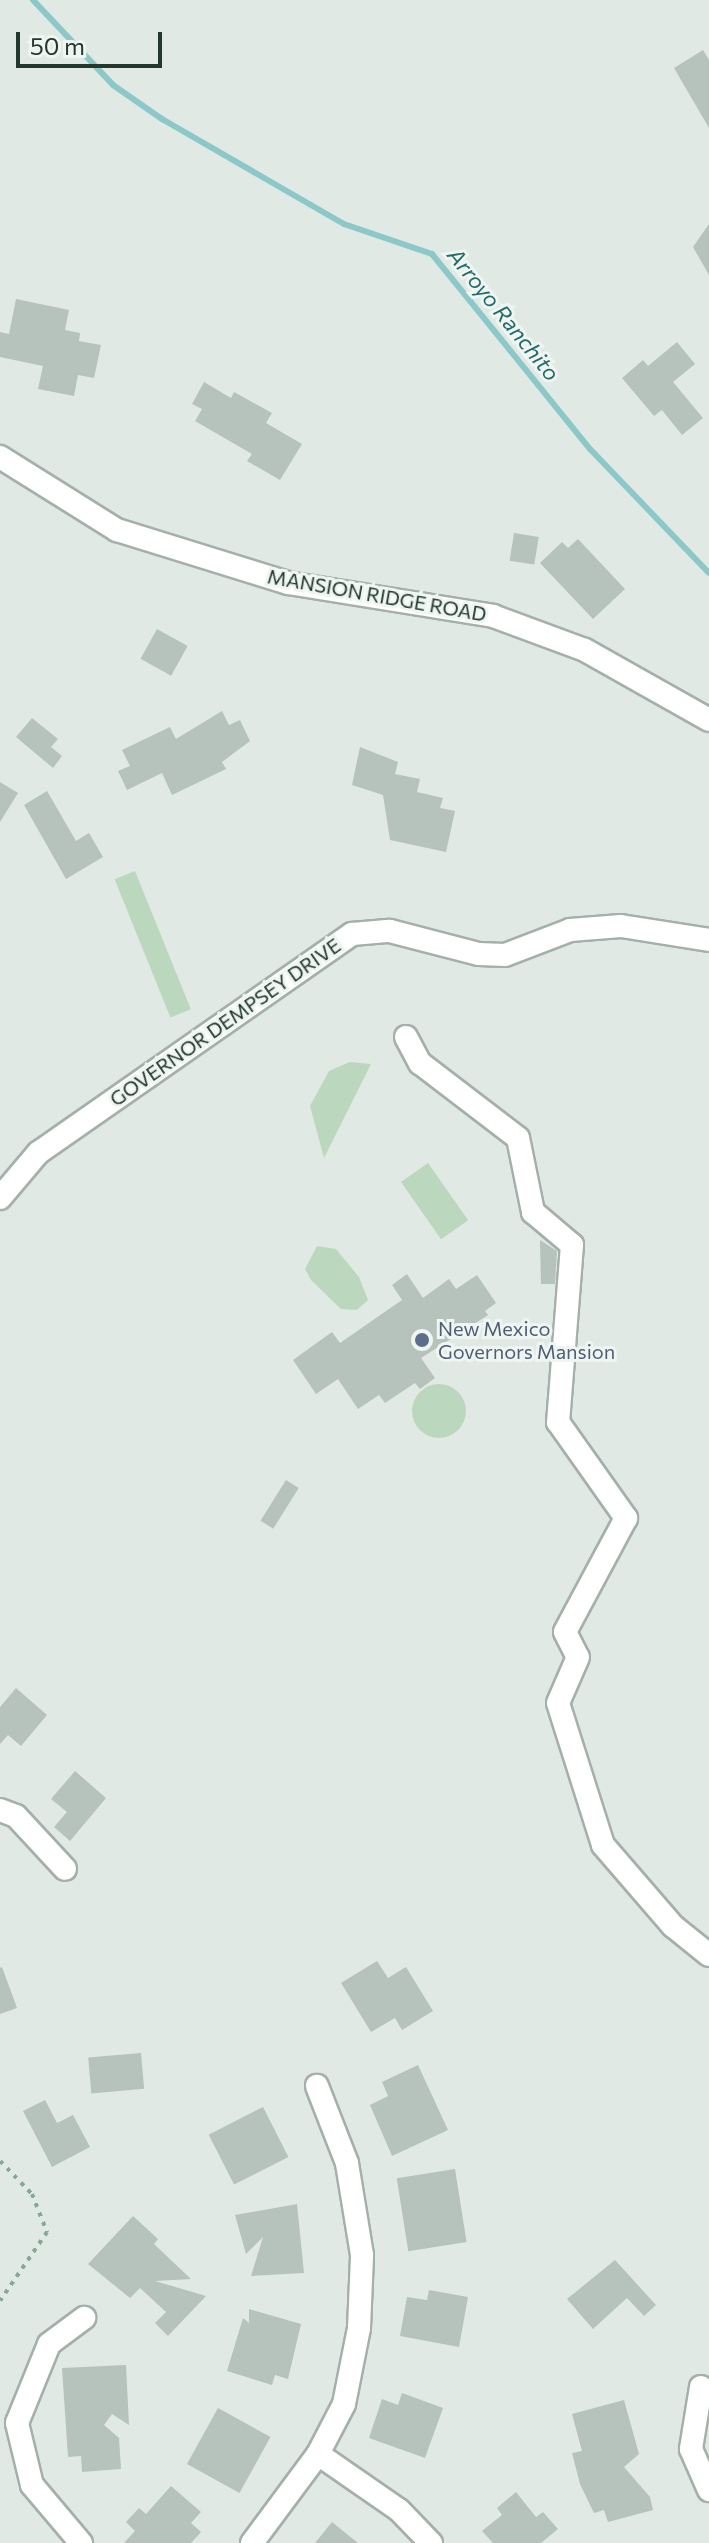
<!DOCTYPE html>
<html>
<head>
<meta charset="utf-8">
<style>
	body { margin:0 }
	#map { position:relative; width:709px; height:2543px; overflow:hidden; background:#e0e9e3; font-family:Commissioner,sans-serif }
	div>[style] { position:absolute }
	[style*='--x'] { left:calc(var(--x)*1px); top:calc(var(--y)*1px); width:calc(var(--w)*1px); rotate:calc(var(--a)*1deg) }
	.green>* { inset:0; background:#bbd8be; transform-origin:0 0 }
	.round { border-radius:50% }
	.stream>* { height:6px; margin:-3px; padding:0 3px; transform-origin:3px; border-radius:3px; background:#8dc8c8 }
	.building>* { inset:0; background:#b5c3bc; transform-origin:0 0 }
	.path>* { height:4px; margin-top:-2px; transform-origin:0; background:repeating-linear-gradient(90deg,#84a997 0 4px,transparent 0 10px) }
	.roads { filter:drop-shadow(2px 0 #a4b0a9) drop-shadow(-2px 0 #a4b0a9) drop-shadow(0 2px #a4b0a9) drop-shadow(0 -2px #a4b0a9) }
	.minor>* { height:22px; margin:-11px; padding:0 11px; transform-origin:11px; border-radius:11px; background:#fff }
	.dots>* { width:22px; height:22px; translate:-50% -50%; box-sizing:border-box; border:4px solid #eff6f2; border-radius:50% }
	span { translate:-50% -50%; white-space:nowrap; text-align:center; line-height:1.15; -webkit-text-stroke:6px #eff6f2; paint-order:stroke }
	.street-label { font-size:20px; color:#23372e }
	.service-label { font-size:20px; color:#4e5e75 }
	.left { translate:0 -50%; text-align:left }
	.water-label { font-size:22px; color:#246a6b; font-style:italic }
	.scale { position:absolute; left:16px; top:32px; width:146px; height:36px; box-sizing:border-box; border:4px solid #23372e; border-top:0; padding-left:10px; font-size:24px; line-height:28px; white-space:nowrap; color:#23372e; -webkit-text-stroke:6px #eff6f2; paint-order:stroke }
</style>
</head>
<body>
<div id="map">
	<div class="green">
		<i style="left:135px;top:871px;width:149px;height:22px;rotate:68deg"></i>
		<i style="clip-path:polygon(350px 1062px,371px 1064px,324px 1158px,310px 1106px,329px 1071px)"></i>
		<i style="left:428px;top:1163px;width:70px;height:33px;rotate:55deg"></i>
		<i style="clip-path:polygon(317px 1246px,336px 1249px,359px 1277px,368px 1300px,357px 1310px,341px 1309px,311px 1280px,305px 1269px)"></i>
		<i class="round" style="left:412px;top:1384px;width:54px;height:54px"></i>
	</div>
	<div class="stream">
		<i style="--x:33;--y:0;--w:117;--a:46.7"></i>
		<i style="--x:113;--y:85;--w:60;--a:34.8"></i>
		<i style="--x:162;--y:119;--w:210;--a:30"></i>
		<i style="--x:344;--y:224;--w:93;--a:18.8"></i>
		<i style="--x:432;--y:254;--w:252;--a:51"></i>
		<i style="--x:591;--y:450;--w:170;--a:46.2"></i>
	</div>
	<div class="building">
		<i style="clip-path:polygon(703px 50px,709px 60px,709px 128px,674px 68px)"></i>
		<i style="clip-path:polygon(709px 224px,709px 275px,693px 247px)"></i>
		<i style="clip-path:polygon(16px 299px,69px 310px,65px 330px,80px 333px,79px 341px,101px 345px,94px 378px,78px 375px,74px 396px,38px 389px,43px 366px,0 357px,0 332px,9px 334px)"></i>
		<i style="clip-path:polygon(677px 342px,695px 364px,673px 382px,703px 418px,682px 435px,662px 410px,654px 416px,622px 378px,643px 360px,648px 366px)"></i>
		<i style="clip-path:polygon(204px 382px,231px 398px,234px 392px,272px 413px,266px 423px,302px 444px,280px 480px,247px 461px,252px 454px,195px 421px,202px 409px,192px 404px)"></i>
		<i style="left:514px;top:533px;width:25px;height:28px;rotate:9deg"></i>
		<i style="clip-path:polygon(578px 539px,625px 589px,593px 619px,540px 563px,562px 542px,568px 548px)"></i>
		<i style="left:157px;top:629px;width:35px;height:34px;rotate:29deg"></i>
		<i style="clip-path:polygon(222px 711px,229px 725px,240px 720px,250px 741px,222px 762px,226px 769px,172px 795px,162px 773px,127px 790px,118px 771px,130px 766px,122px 750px,170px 727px,176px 739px)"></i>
		<i style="clip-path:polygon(32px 718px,58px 739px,51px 747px,62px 756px,53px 768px,16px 737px)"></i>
		<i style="clip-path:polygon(360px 747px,398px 762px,395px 774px,420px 779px,417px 792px,443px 798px,440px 808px,455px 811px,446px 852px,390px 840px,383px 795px,352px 785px)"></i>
		<i style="clip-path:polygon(0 782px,18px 793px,0 822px)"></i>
		<i style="clip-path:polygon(47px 791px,76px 841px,89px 833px,103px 857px,66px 879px,24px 805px)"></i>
		<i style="clip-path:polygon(540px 1240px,557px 1251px,555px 1284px,541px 1284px)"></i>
		<i style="clip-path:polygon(407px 1274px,423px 1298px,449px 1279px,456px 1289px,477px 1275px,496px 1303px,485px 1311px,488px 1315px,421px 1358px,435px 1378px,420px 1389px,415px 1383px,385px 1403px,379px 1395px,358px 1409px,338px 1379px,316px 1394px,293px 1360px,332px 1332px,340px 1343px,402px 1300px,392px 1285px)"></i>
		<i style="left:286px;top:1480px;width:15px;height:48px;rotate:32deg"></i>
		<i style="clip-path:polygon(16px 1688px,47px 1715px,21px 1746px,8px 1735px,0 1744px,0 1707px)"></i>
		<i style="clip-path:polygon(75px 1771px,106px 1798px,70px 1841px,54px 1827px,67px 1812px,51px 1799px)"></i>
		<i style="clip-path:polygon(377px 1961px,388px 1978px,406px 1967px,433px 2011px,402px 2030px,395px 2018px,371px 2032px,341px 1983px)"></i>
		<i style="clip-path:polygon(2px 1967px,17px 2008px,0 2014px,0 1968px)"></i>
		<i style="left:141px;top:2053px;width:36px;height:53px;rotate:85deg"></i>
		<i style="clip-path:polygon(418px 2065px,448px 2130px,392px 2156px,370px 2105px,388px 2096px,382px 2082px)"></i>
		<i style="clip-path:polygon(45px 2100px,57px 2123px,73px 2115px,90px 2147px,52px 2167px,23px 2111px)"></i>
		<i style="left:263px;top:2107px;width:56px;height:61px;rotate:63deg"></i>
		<i style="left:455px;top:2169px;width:74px;height:59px;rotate:81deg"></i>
		<i style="clip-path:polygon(297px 2204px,304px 2273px,251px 2276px,263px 2237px,246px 2254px,235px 2215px)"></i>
		<i style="clip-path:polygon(133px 2216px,158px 2239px,154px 2244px,191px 2279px,155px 2281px,206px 2296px,168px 2336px,155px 2323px,166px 2312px,140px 2288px,130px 2298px,88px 2264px)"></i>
		<i style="clip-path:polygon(615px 2260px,656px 2305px,644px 2316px,627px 2298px,593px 2329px,567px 2299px)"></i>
		<i style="clip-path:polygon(429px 2290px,468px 2297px,459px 2347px,400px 2336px,407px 2297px,427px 2300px)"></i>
		<i style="clip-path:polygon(249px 2309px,301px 2324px,288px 2379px,275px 2375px,272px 2385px,227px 2371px,243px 2318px,249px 2323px)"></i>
		<i style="clip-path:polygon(126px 2365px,129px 2425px,112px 2414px,104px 2425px,119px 2438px,121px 2469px,82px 2472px,81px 2456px,68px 2457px,62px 2368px)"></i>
		<i style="clip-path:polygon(402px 2393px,443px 2408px,425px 2458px,369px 2438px,382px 2399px,398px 2405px)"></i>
		<i style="clip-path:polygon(624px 2400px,639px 2454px,624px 2467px,650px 2497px,653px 2510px,608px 2522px,604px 2510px,594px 2513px,580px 2484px,572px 2453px,582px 2451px,572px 2414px)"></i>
		<i style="left:218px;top:2408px;width:60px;height:64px;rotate:29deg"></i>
		<i style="clip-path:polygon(171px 2486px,201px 2512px,191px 2523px,201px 2532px,191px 2543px,124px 2543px,135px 2531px,126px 2522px,139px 2508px,146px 2514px)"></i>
		<i style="clip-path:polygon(516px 2492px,536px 2517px,543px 2512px,558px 2529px,541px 2543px,493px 2543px,482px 2531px,502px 2515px,497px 2508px)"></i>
		<i style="clip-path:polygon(332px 2522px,358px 2543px,315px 2543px)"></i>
	</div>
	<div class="path">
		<i style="--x:0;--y:2161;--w:46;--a:45.9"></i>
		<i style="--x:32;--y:2194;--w:41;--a:68.5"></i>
		<i style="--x:47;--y:2232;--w:83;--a:124.3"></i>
	</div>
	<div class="roads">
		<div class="minor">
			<i style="--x:0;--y:457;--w:138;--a:32"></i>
			<i style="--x:117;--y:530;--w:179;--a:17.2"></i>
			<i style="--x:288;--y:583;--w:208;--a:9.1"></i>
			<i style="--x:493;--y:616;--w:98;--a:20.3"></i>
			<i style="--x:585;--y:650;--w:142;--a:29.4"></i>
			<i style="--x:406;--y:1037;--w:30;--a:62"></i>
			<i style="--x:420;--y:1063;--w:123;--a:37.4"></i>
			<i style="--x:518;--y:1138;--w:76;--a:78.5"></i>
			<i style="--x:533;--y:1212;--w:51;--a:40.2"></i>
			<i style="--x:572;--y:1245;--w:178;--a:94.5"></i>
			<i style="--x:558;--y:1422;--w:118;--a:54.7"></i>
			<i style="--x:626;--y:1518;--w:129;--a:118.2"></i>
			<i style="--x:565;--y:1632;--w:28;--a:63"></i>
			<i style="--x:578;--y:1657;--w:50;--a:113.5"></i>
			<i style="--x:558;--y:1703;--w:149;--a:72.4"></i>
			<i style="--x:603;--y:1845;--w:107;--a:49.2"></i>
			<i style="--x:673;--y:1926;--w:46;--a:38.9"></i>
			<i style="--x:0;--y:1198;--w:59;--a:-49.8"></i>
			<i style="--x:38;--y:1153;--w:383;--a:-34.9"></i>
			<i style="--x:352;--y:934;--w:38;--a:-5"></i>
			<i style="--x:390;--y:931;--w:92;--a:14.5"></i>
			<i style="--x:479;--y:954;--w:26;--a:2"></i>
			<i style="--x:505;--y:955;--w:70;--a:-21"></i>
			<i style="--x:570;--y:930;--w:51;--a:-4.5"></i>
			<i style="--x:621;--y:926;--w:89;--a:9"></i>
			<i style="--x:0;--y:1810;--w:17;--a:21"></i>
			<i style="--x:16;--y:1816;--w:72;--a:47.2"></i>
			<i style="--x:701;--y:2387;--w:63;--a:99.2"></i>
			<i style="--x:691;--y:2449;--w:45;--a:66.3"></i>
			<i style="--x:318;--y:2454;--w:98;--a:34.7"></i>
			<i style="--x:399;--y:2510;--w:46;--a:45.9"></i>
			<i style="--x:81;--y:2543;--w:76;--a:-130.2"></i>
			<i style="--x:32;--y:2485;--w:64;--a:-103.6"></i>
			<i style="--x:17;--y:2423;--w:85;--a:-67.9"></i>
			<i style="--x:49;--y:2344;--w:44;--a:-36.6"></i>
			<i style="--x:252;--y:2543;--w:111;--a:-53.4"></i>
			<i style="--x:318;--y:2454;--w:56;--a:-62.5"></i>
			<i style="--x:344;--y:2404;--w:77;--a:-78.8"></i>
			<i style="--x:359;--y:2328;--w:73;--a:-87.6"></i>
			<i style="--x:362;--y:2255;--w:93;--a:-99.3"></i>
			<i style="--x:347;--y:2163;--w:83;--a:-111.3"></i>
		</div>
	</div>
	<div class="dots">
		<i style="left:422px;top:1340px;background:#5c6f8a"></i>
	</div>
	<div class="street-label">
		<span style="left:377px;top:595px;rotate:10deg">MANSION RIDGE ROAD</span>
		<span style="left:225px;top:1022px;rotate:-35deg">GOVERNOR DEMPSEY DRIVE</span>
	</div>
	<div class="service-label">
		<span class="left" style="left:438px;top:1340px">New Mexico<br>Governors Mansion</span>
	</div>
	<div class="water-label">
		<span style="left:504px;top:314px;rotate:51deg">Arroyo Ranchito</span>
	</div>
	<div class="scale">50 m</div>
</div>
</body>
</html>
